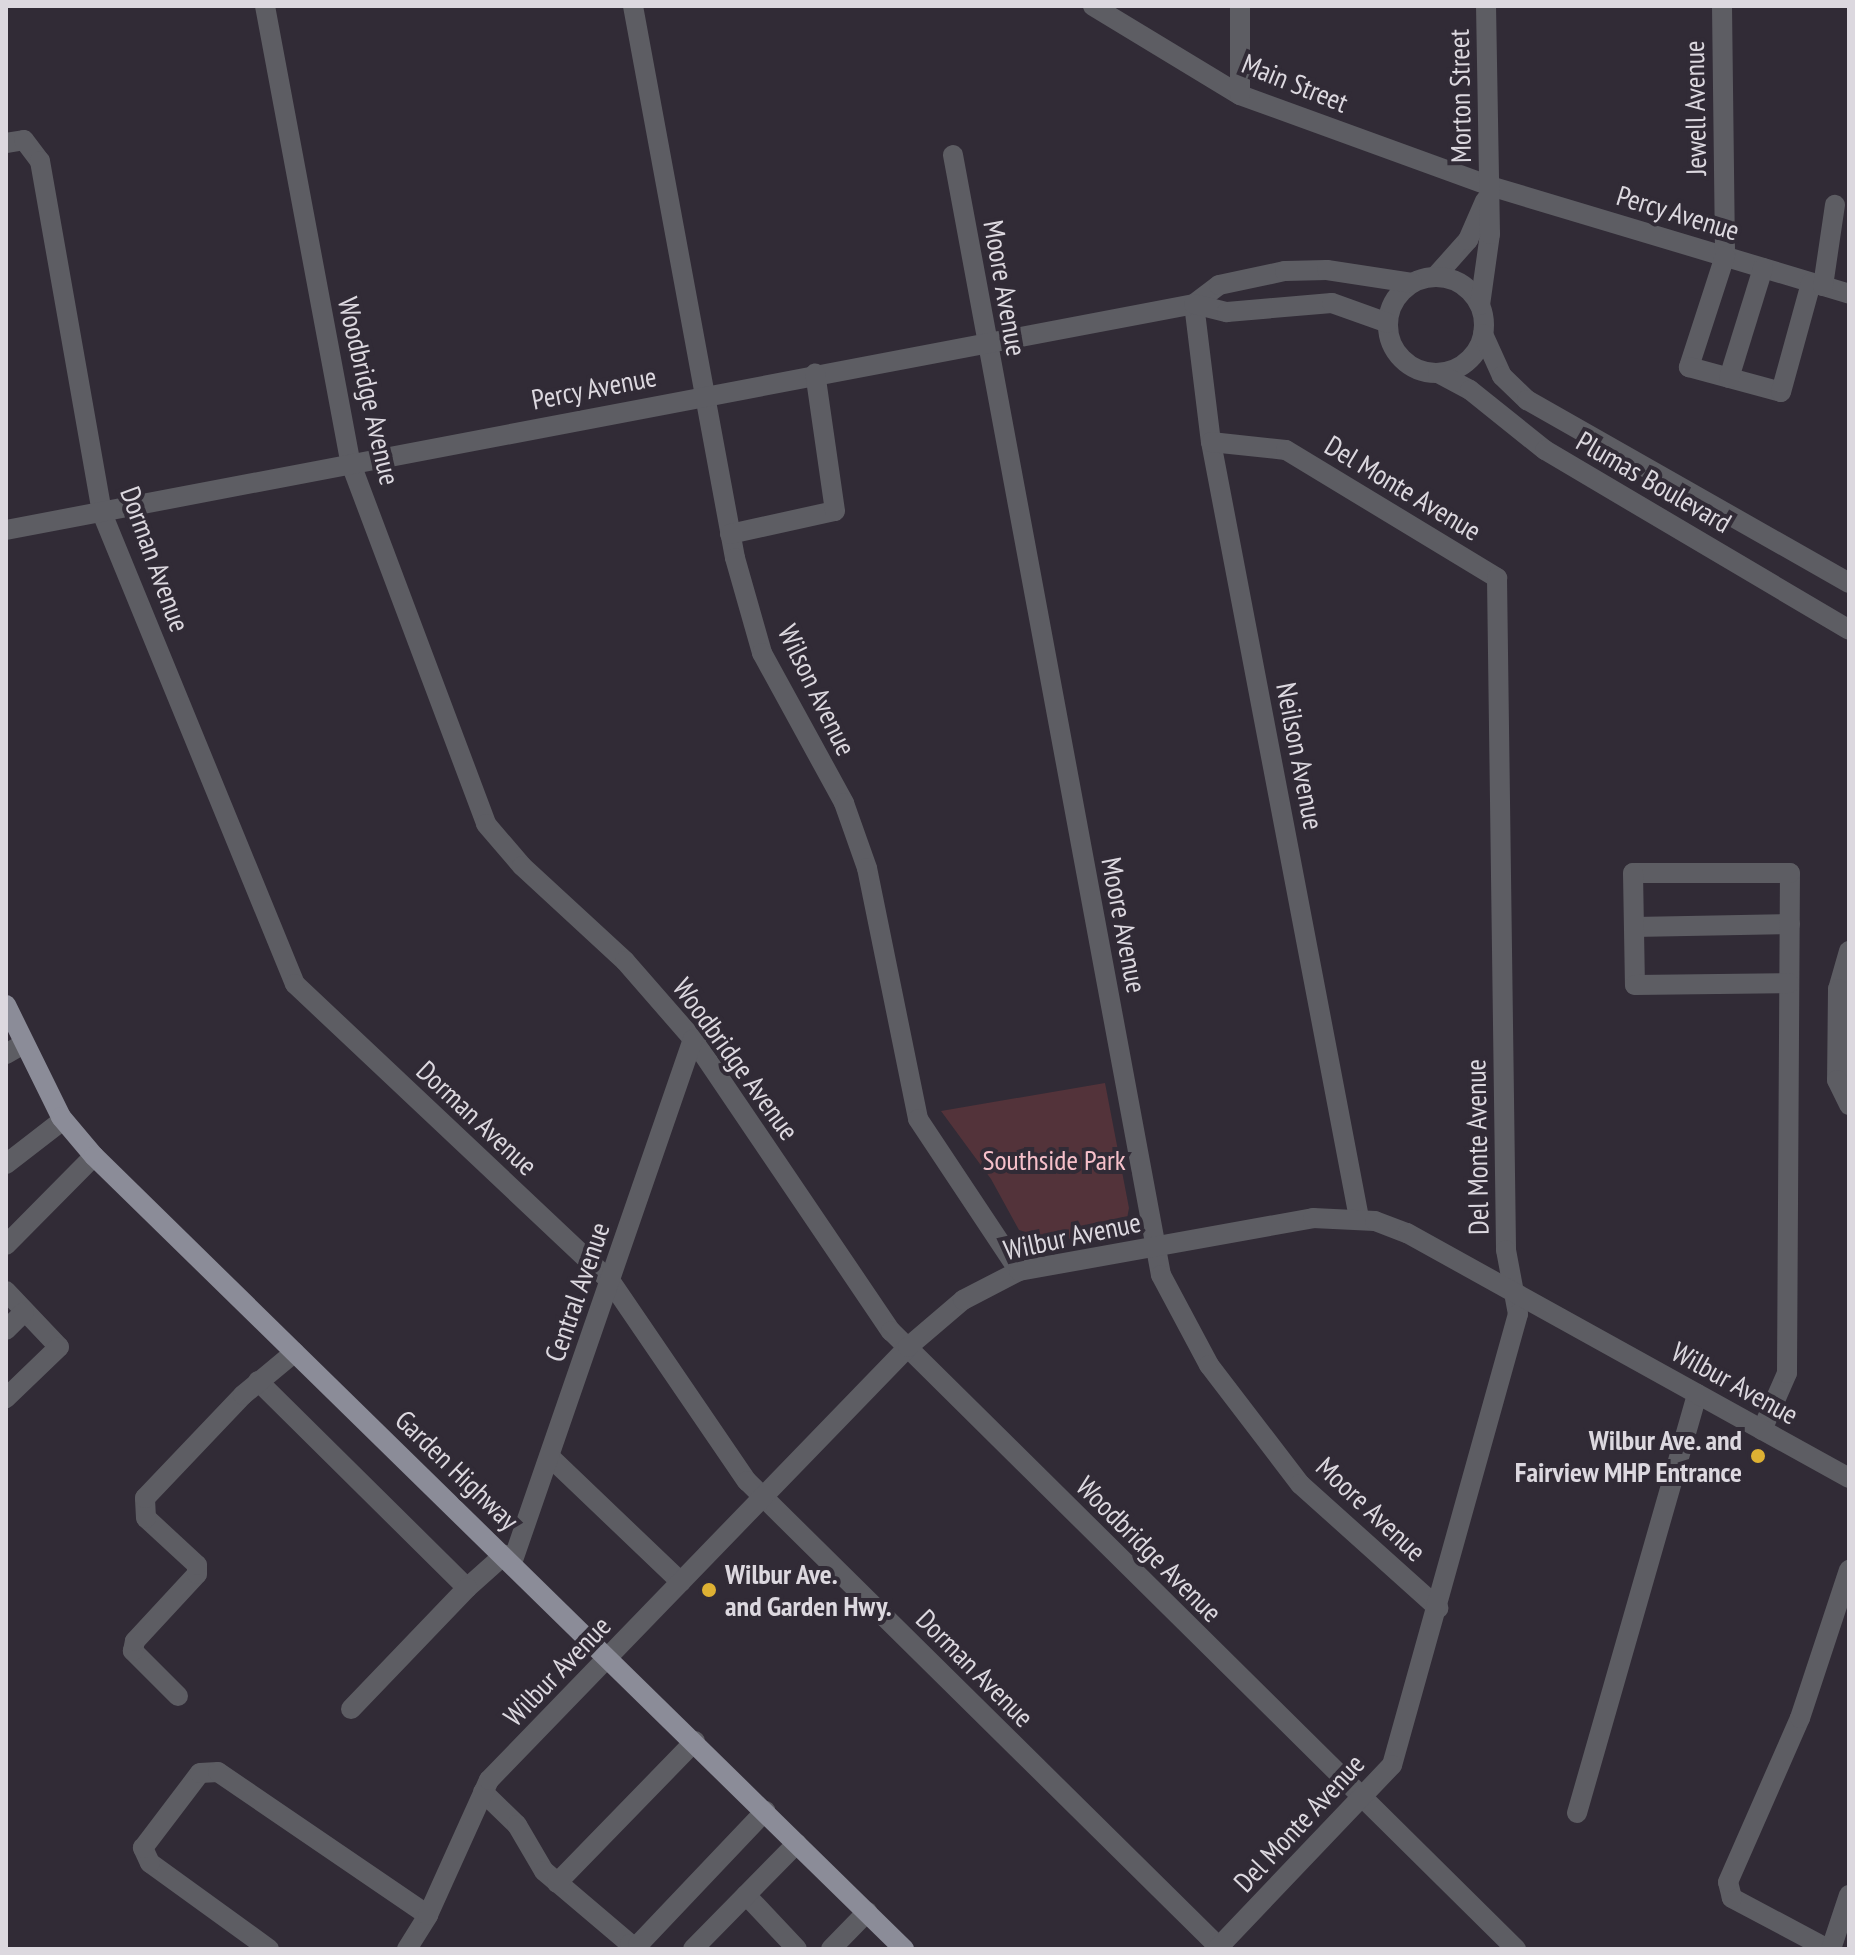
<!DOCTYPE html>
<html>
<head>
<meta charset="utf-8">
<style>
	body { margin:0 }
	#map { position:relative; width:1855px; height:1955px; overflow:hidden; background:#312b36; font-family:"PT Sans Narrow",sans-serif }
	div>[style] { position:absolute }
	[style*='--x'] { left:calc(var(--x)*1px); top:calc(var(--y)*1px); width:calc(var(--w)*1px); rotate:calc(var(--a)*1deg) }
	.green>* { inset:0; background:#53333a }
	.minor>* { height:20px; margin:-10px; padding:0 10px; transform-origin:10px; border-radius:10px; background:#5d5d63 }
	.minor>.ring { margin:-10px; padding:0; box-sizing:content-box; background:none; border:20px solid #5d5d63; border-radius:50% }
	.major>* { height:20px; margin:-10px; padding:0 10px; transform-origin:10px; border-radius:10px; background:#8b8c98 }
	.dots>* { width:22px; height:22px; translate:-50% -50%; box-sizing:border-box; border:4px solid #312b36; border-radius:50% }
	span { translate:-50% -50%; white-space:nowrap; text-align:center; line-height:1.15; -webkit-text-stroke:8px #312b36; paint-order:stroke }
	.street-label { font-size:28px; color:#dcd8df }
	.park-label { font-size:28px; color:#f6c0ca }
	.poi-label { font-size:28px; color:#dcd8df; font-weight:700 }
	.right { translate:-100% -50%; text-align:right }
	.left { translate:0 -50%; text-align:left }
	.frame { position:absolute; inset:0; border:8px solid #dcd8df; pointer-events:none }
</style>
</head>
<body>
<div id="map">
	<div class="green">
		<i style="clip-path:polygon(1105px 1083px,1129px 1208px,1126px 1224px,1120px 1230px,1057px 1241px,1019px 1230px,991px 1179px,941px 1111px)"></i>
	</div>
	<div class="minor">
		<i style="--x:265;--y:6;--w:466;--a:79.4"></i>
		<i style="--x:351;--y:464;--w:384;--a:69.4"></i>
		<i style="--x:486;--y:824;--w:55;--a:49.4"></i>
		<i style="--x:522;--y:866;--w:140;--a:42.7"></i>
		<i style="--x:625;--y:961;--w:103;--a:48.9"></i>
		<i style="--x:693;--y:1039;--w:353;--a:55.9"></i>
		<i style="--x:891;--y:1331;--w:879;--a:44.68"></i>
		<i style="--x:633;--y:6;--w:561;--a:79.53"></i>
		<i style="--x:735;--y:558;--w:99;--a:74.1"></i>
		<i style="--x:762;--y:653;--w:171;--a:61.3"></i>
		<i style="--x:844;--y:803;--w:69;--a:70.5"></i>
		<i style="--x:867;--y:868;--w:256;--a:78.5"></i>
		<i style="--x:918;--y:1119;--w:182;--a:56.4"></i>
		<i style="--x:1093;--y:6;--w:172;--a:31.2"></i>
		<i style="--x:1240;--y:95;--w:266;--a:20"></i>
		<i style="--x:1490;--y:186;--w:375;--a:16.7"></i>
		<i style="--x:1240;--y:6;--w:89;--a:90"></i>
		<i style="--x:1722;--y:6;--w:250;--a:89.3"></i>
		<i style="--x:1725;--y:256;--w:117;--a:108"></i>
		<i style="--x:1689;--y:367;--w:95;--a:15.2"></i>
		<i style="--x:1781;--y:392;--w:113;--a:-74.6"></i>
		<i style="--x:6;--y:143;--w:18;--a:-9"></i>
		<i style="--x:24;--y:140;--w:26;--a:53"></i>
		<i style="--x:40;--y:161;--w:357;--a:80"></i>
		<i style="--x:102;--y:513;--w:509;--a:67.72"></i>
		<i style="--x:295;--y:984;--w:434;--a:43.3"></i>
		<i style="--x:611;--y:1282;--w:241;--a:55.7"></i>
		<i style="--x:747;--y:1481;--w:666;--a:44.64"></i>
		<i style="--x:953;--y:155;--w:1139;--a:79.48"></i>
		<i style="--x:1161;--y:1275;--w:102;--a:61.9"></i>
		<i style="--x:1209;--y:1365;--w:150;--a:52.6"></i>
		<i style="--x:1300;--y:1484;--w:186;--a:41.9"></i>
		<i style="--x:1435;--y:277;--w:50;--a:-48.3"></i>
		<i style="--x:1468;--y:240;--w:43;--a:-66.4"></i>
		<i class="ring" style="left:1388px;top:277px;width:76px;height:76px"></i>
		<i style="--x:1823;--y:286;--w:82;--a:-81.6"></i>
		<i style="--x:1194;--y:304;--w:139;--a:83"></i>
		<i style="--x:1211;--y:442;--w:790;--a:79.2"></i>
		<i style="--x:1194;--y:304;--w:31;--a:-37"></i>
		<i style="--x:1219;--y:285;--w:67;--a:-12"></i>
		<i style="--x:1285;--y:271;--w:42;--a:-1.4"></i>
		<i style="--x:1327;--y:270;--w:86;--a:8.7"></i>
		<i style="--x:1480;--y:305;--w:72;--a:-82"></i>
		<i style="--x:1490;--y:234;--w:228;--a:-91"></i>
		<i style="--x:1483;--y:334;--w:46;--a:65.7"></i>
		<i style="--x:1502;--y:376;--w:35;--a:44"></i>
		<i style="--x:1527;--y:400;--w:370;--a:29.6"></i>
		<i style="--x:1438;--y:373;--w:36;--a:28"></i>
		<i style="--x:1470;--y:390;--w:96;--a:38.7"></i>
		<i style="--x:1545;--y:450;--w:353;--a:30.6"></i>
		<i style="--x:1729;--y:378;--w:115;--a:-72.8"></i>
		<i style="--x:1211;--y:442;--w:75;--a:6.1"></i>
		<i style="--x:1286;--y:450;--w:247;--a:31.2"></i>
		<i style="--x:1497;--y:578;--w:672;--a:89.23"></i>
		<i style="--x:1506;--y:1250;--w:65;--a:79.4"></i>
		<i style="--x:1518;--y:1314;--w:468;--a:105.6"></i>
		<i style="--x:1392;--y:1765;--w:254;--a:133.6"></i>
		<i style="--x:6;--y:530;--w:1209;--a:-10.77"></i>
		<i style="--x:1194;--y:304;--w:34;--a:14"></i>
		<i style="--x:1227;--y:312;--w:105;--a:-4.9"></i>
		<i style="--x:1332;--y:303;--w:59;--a:19.7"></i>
		<i style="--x:730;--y:534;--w:107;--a:-12.4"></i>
		<i style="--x:835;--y:511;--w:139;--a:-98.2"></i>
		<i style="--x:1634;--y:927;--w:156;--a:-1.1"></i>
		<i style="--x:1849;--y:951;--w:40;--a:106"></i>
		<i style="--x:1838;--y:989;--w:91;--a:90.6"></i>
		<i style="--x:1837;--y:1080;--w:28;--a:64"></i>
		<i style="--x:6;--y:1054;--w:20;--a:-30"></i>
		<i style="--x:6;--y:1164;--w:72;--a:-37.7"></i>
		<i style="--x:6;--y:1245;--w:125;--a:-45.3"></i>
		<i style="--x:6;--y:1291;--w:77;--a:46.6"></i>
		<i style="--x:59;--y:1347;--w:74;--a:136.1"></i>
		<i style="--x:6;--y:1330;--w:25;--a:-45"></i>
		<i style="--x:258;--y:1381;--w:294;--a:44.7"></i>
		<i style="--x:467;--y:1588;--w:50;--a:-41.7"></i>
		<i style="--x:1762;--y:1430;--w:62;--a:-66.3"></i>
		<i style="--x:1787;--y:1373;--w:500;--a:-89.66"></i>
		<i style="--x:1790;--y:873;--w:157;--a:180"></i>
		<i style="--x:1633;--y:873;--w:112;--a:89"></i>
		<i style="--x:1635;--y:985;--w:154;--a:-0.7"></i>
		<i style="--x:550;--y:1457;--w:181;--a:43.7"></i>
		<i style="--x:512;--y:1563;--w:554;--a:-70.94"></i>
		<i style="--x:178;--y:1696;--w:64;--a:-135"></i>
		<i style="--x:133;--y:1651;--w:10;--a:-79"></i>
		<i style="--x:135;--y:1641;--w:91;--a:-47.2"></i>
		<i style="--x:197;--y:1574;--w:9;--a:-90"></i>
		<i style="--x:197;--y:1565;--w:69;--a:-137.3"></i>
		<i style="--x:146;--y:1518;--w:20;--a:-93"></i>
		<i style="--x:145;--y:1498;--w:142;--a:-46.4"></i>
		<i style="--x:243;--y:1395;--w:67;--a:-39.6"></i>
		<i style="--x:351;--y:1709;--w:168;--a:-46.2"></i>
		<i style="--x:483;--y:1792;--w:47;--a:44.1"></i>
		<i style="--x:517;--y:1825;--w:53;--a:59.6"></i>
		<i style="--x:544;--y:1871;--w:113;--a:40.3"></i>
		<i style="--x:630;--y:1944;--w:8;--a:7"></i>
		<i style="--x:638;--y:1945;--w:185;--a:-46.5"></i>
		<i style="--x:1577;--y:1813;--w:436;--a:-74"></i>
		<i style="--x:557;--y:1883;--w:198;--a:-45.8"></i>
		<i style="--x:746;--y:1895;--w:74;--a:46.6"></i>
		<i style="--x:269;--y:1949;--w:147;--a:-144.1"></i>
		<i style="--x:150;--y:1863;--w:17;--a:-115"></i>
		<i style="--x:143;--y:1848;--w:94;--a:-52.8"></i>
		<i style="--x:200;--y:1773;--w:18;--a:-3"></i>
		<i style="--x:218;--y:1772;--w:254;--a:34.3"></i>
		<i style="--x:407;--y:1949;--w:40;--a:-58"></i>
		<i style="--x:428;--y:1915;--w:148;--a:-65.7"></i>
		<i style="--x:489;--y:1780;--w:603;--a:-45.94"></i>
		<i style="--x:908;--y:1347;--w:72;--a:-40.5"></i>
		<i style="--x:963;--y:1300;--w:63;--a:-27.4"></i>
		<i style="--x:1019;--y:1271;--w:299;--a:-10.2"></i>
		<i style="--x:1313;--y:1218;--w:62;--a:2.8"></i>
		<i style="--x:1375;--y:1221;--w:34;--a:21"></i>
		<i style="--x:1407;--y:1233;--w:505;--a:29"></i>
		<i style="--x:693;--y:1949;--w:148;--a:-45.5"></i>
		<i style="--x:831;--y:1949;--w:52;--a:-45.8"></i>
		<i style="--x:1828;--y:1949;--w:109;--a:-152"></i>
		<i style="--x:1732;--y:1898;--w:16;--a:-104"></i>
		<i style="--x:1728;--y:1882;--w:179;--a:-66.3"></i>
		<i style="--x:1800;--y:1718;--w:156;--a:-71.7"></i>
		<i style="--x:1831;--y:1949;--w:57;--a:-71.6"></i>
	</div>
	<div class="major">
		<i style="--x:6;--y:1005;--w:125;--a:63.8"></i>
		<i style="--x:61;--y:1117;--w:51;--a:49.8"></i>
		<i style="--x:94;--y:1156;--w:1134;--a:44.39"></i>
	</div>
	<div class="dots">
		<i style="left:1758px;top:1456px;background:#deb133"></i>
		<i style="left:709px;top:1590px;background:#deb133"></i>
	</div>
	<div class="street-label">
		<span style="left:1295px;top:83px;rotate:22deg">Main Street</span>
		<span style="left:1460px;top:96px;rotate:-91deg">Morton Street</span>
		<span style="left:1695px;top:108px;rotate:-91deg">Jewell Avenue</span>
		<span style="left:1678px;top:213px;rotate:17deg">Percy Avenue</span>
		<span style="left:1005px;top:288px;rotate:80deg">Moore Avenue</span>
		<span style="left:594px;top:388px;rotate:-11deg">Percy Avenue</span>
		<span style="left:369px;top:391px;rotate:77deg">Woodbridge Avenue</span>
		<span style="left:1654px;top:482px;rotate:30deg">Plumas Boulevard</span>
		<span style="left:1403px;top:488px;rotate:31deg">Del Monte Avenue</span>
		<span style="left:155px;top:559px;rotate:70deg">Dorman Avenue</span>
		<span style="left:817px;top:690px;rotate:64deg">Wilson Avenue</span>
		<span style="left:1300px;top:756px;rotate:79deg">Neilson Avenue</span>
		<span style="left:1124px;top:925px;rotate:79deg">Moore Avenue</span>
		<span style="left:736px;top:1059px;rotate:54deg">Woodbridge Avenue</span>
		<span style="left:477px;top:1118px;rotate:43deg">Dorman Avenue</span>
		<span style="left:1477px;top:1147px;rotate:-91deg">Del Monte Avenue</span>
		<span style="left:1072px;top:1236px;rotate:-12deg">Wilbur Avenue</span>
		<span style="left:577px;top:1292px;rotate:-71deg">Central Avenue</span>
		<span style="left:1735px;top:1383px;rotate:29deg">Wilbur Avenue</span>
		<span style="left:457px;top:1470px;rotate:44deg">Garden Highway</span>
		<span style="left:1371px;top:1509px;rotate:43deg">Moore Avenue</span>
		<span style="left:1149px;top:1549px;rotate:45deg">Woodbridge Avenue</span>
		<span style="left:975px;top:1668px;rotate:45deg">Dorman Avenue</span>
		<span style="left:557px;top:1671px;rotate:-46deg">Wilbur Avenue</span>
		<span style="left:1299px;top:1823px;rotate:-47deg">Del Monte Avenue</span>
	</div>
	<div class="park-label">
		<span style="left:1054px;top:1160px">Southside Park</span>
	</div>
	<div class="poi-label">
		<span class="right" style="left:1742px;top:1456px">Wilbur Ave. and<br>Fairview MHP Entrance</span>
		<span class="left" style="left:725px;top:1590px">Wilbur Ave.<br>and Garden Hwy.</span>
	</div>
	<div class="frame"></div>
</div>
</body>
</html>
